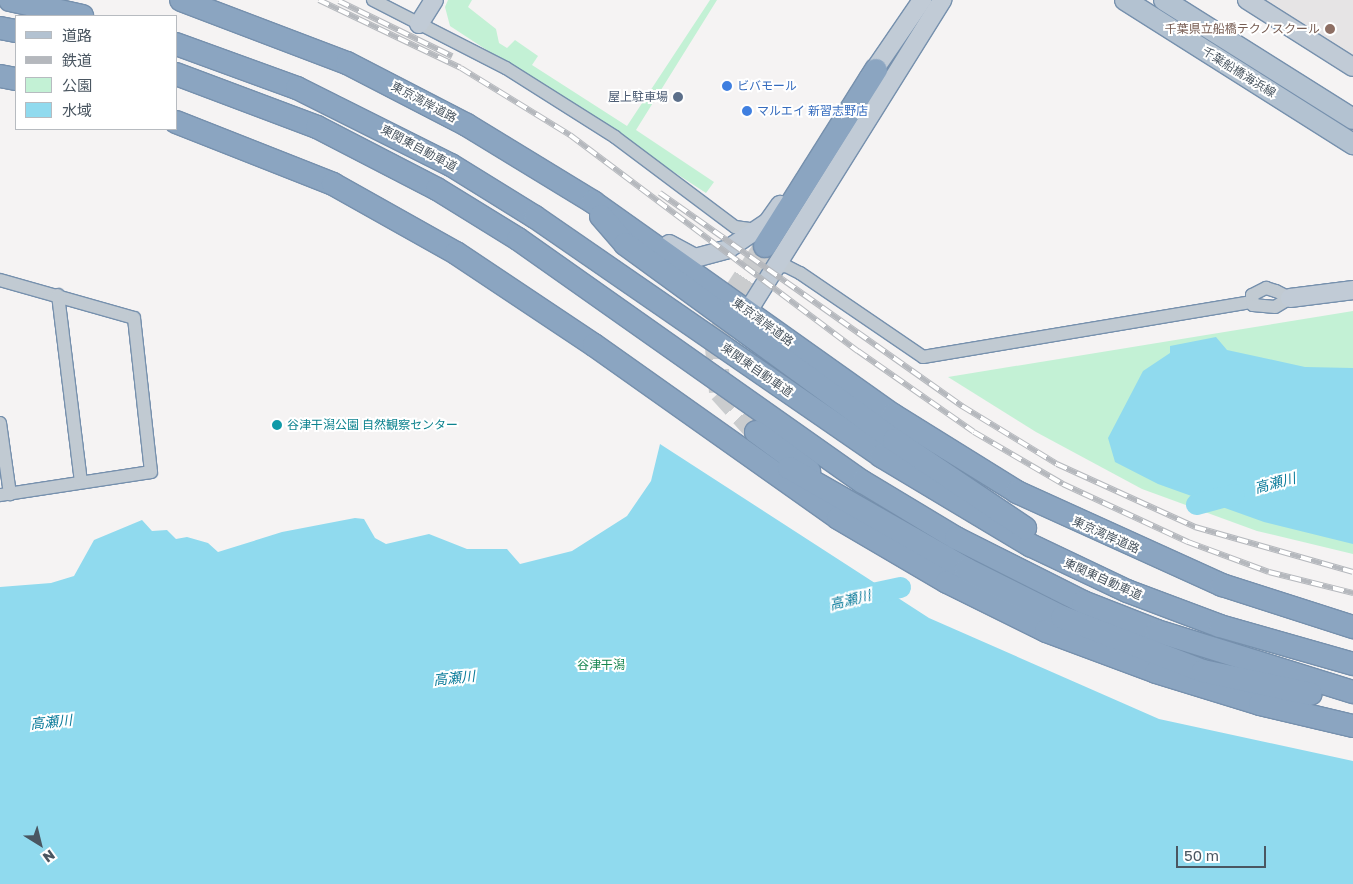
<!DOCTYPE html>
<html>
<head>
<meta charset="utf-8">
<style>
	body { margin:0 }
	#map { position:relative; width:1353px; height:884px; overflow:hidden; background:#f5f3f3; font-family:"Golos Text","Noto Sans JP",sans-serif }
	div>[style] { position:absolute }
	[style*='--x'] { left:calc(var(--x)*1px); top:calc(var(--y)*1px); width:calc(var(--w)*1px); rotate:calc(var(--a)*1deg) }
	.education>* { inset:0; background:#e6e4e5 }
	.green>* { inset:0; background:#c3f1d5 }
	.water>* { inset:0; background:#90daee }
	.river>* { height:21px; margin:-10.5px; padding:0 10.5px; transform-origin:10.5px; border-radius:10.5px; background:#90daee }
	.highway-tunnel>* { height:22px; margin-top:-11px; transform-origin:0; background:repeating-linear-gradient(90deg,#caccce 0 22px,transparent 0 33px) }
	.roads { filter:drop-shadow(1px 0 #7690ad) drop-shadow(-1px 0 #7690ad) drop-shadow(0 1px #7690ad) drop-shadow(0 -1px #7690ad) }
	.street>* { height:12px; margin:-6px; padding:0 6px; transform-origin:6px; border-radius:6px; background:#c1cad2 }
	.secondary>* { height:18px; margin:-9px; padding:0 9px; transform-origin:9px; border-radius:9px; background:#c1cbd6 }
	.primary>* { height:20px; margin:-10px; padding:0 10px; transform-origin:10px; border-radius:10px; background:#b3c2d1 }
	.highway>* { height:22px; margin:-11px; padding:0 11px; transform-origin:11px; border-radius:11px; background:#8ba5c1 }
	.rail>* { height:5.5px; margin-top:-2.75px; transform-origin:0; background:repeating-linear-gradient(90deg,#fff 0 11px,#b5b8bd 0 22px); box-sizing:border-box; border-block:1px solid #b5b8bd }
	.dots>* { width:14px; height:14px; translate:-50% -50%; box-sizing:border-box; border:2px solid #fff; border-radius:50% }
	span { translate:-50% -50%; white-space:nowrap; text-align:center; line-height:1.15; -webkit-text-stroke:4px #fff; paint-order:stroke }
	.education-label { font-size:12px; color:#785e54 }
	.right { translate:-100% -50%; text-align:right }
	.street-label { font-size:12px; color:#4a5661 }
	.shop-label { font-size:12px; color:#366cbe }
	.left { translate:0 -50%; text-align:left }
	.service-label { font-size:12px; color:#4e5e75 }
	.culture-label { font-size:12px; color:#0d838f }
	.park-label { font-size:12px; color:#17864f }
	.water-label { font-size:14px; color:#0c7c9b; font-style:italic }
	.legend { position:absolute; left:15px; top:15px; width:162px; height:115px; box-sizing:border-box; background:#fff; border:1px solid #b7bbc0; margin:0; padding:6px 9px; list-style:none; font-size:15px; color:#4a5661 }
	.legend li { display:flex; align-items:center; gap:10px; height:25px }
	.legend b { width:25px; border:1px solid #b7bbc0 }
	.north { position:absolute; left:15px; top:819px; width:50px; height:50px; -webkit-text-stroke:4px #fff; paint-order:stroke; rotate:144deg; font-size:14px; font-weight:700; line-height:20px; text-align:center; color:#4a5661 }
	.north::after { content:''; display:block; margin:auto; width:18px; height:22px; background:#4a5661; clip-path:polygon(50% 0,100% 100%,50% 72%,0 100%) }
	.scale { position:absolute; left:1176px; top:846px; width:90px; height:22px; box-sizing:border-box; border:2px solid #4a5661; border-top:0; padding-left:6px; font-size:15px; line-height:18px; white-space:nowrap; color:#4a5661; -webkit-text-stroke:4px #fff; paint-order:stroke }
</style>
</head>
<body>
<div id="map">
	<div class="education">
		<i style="clip-path:polygon(1262px 0,1353px 0,1353px 58px)"></i>
	</div>
	<div class="green">
		<i style="clip-path:polygon(448px 0,472px 0,468px 7px,496px 29px,499px 43px,507px 48px,515px 40px,538px 56px,532px 65px,627px 126px,710px 0,717px 0,636px 130px,714px 182px,706px 193px,450px 26px,445px 7px)"></i>
		<i style="clip-path:polygon(1353px 311px,1353px 554px,1257px 531px,1142px 489px,1036px 432px,948px 377px)"></i>
	</div>
	<div class="water">
		<i style="clip-path:polygon(1216px 337px,1227px 350px,1305px 367px,1353px 368px,1353px 544px,1264px 522px,1158px 484px,1115px 462px,1108px 438px,1143px 371px,1170px 353px,1170px 346px)"></i>
		<i style="clip-path:polygon(660px 444px,929px 618px,1159px 719px,1353px 761px,1353px 884px,0 884px,0 587px,51px 583px,74px 576px,94px 540px,142px 520px,152px 531px,167px 530px,176px 539px,187px 537px,208px 543px,218px 552px,282px 532px,355px 518px,364px 519px,375px 538px,386px 544px,429px 534px,467px 549px,507px 549px,520px 564px,572px 551px,627px 516px,651px 481px)"></i>
	</div>
	<div class="river">
		<i style="--x:1196;--y:504;--w:39;--a:-15"></i>
		<i style="--x:858;--y:596;--w:43;--a:-12.1"></i>
	</div>
	<div class="highway-tunnel">
		<i style="--x:756;--y:432;--w:54;--a:-132"></i>
		<i style="--x:720;--y:392;--w:45;--a:-95.1"></i>
		<i style="--x:716;--y:347;--w:53;--a:-72.6"></i>
		<i style="--x:732;--y:296;--w:60;--a:-56.6"></i>
	</div>
	<div class="roads">
		<div class="street">
			<i style="--x:373;--y:0;--w:149;--a:27.1"></i>
			<i style="--x:506;--y:68;--w:129;--a:32.3"></i>
			<i style="--x:615;--y:137;--w:150;--a:36.9"></i>
			<i style="--x:735;--y:227;--w:22;--a:8"></i>
			<i style="--x:776;--y:267;--w:10;--a:-6"></i>
			<i style="--x:786;--y:266;--w:16;--a:27"></i>
			<i style="--x:800;--y:273;--w:149;--a:34.3"></i>
			<i style="--x:923;--y:357;--w:332;--a:-9.5"></i>
			<i style="--x:0;--y:280;--w:139;--a:15.8"></i>
			<i style="--x:134;--y:318;--w:155;--a:83.7"></i>
			<i style="--x:151;--y:472;--w:153;--a:171.3"></i>
			<i style="--x:1266;--y:288;--w:10;--a:17"></i>
			<i style="--x:1276;--y:291;--w:16;--a:27"></i>
			<i style="--x:1290;--y:298;--w:17;--a:149"></i>
			<i style="--x:1275;--y:307;--w:22;--a:-175"></i>
			<i style="--x:1253;--y:305;--w:10;--a:-96"></i>
			<i style="--x:1252;--y:295;--w:16;--a:-27"></i>
			<i style="--x:58;--y:295;--w:188;--a:83"></i>
			<i style="--x:0;--y:423;--w:72;--a:82"></i>
		</div>
		<div class="secondary">
			<i style="--x:1247;--y:0;--w:125;--a:32.3"></i>
			<i style="--x:419;--y:24;--w:28;--a:-58"></i>
			<i style="--x:868;--y:79;--w:96;--a:-55.6"></i>
			<i style="--x:669;--y:244;--w:30;--a:28"></i>
			<i style="--x:695;--y:258;--w:34;--a:-15"></i>
			<i style="--x:728;--y:249;--w:48;--a:-34"></i>
			<i style="--x:768;--y:222;--w:21;--a:-55"></i>
			<i style="--x:1290;--y:298;--w:64;--a:-7.2"></i>
			<i style="--x:748;--y:311;--w:367;--a:-58"></i>
		</div>
		<div class="primary">
			<i style="--x:1125;--y:0;--w:270;--a:32.3"></i>
			<i style="--x:1164;--y:0;--w:223;--a:32.2"></i>
		</div>
		<div class="highway">
			<i style="--x:10;--y:0;--w:74;--a:12.5"></i>
			<i style="--x:181;--y:0;--w:178;--a:20.8"></i>
			<i style="--x:347;--y:63;--w:135;--a:27.3"></i>
			<i style="--x:467;--y:125;--w:148;--a:31.4"></i>
			<i style="--x:593;--y:202;--w:368;--a:35.4"></i>
			<i style="--x:893;--y:415;--w:146;--a:31.8"></i>
			<i style="--x:1017;--y:492;--w:225;--a:24.4"></i>
			<i style="--x:1222;--y:585;--w:138;--a:17.8"></i>
			<i style="--x:0;--y:28;--w:16;--a:11"></i>
			<i style="--x:176;--y:44;--w:129;--a:20"></i>
			<i style="--x:297;--y:88;--w:172;--a:26.6"></i>
			<i style="--x:451;--y:165;--w:99;--a:31.8"></i>
			<i style="--x:535;--y:217;--w:421;--a:34.6"></i>
			<i style="--x:881;--y:456;--w:174;--a:30.9"></i>
			<i style="--x:1030;--y:545;--w:107;--a:25.4"></i>
			<i style="--x:1127;--y:591;--w:99;--a:20.6"></i>
			<i style="--x:1220;--y:626;--w:138;--a:15.9"></i>
			<i style="--x:176;--y:74;--w:151;--a:20.6"></i>
			<i style="--x:317;--y:127;--w:135;--a:27.3"></i>
			<i style="--x:437;--y:189;--w:95;--a:31.7"></i>
			<i style="--x:518;--y:239;--w:422;--a:35.2"></i>
			<i style="--x:863;--y:482;--w:109;--a:31.1"></i>
			<i style="--x:956;--y:538;--w:142;--a:26.7"></i>
			<i style="--x:1083;--y:602;--w:79;--a:21.4"></i>
			<i style="--x:1157;--y:631;--w:205;--a:17.3"></i>
			<i style="--x:0;--y:76;--w:16;--a:11"></i>
			<i style="--x:176;--y:122;--w:169;--a:21.5"></i>
			<i style="--x:333;--y:184;--w:141;--a:29.3"></i>
			<i style="--x:456;--y:253;--w:166;--a:33.7"></i>
			<i style="--x:594;--y:345;--w:299;--a:35.3"></i>
			<i style="--x:838;--y:518;--w:126;--a:30.4"></i>
			<i style="--x:947;--y:582;--w:110;--a:26.3"></i>
			<i style="--x:1046;--y:631;--w:117;--a:20.4"></i>
			<i style="--x:1156;--y:672;--w:109;--a:17.1"></i>
			<i style="--x:1260;--y:704;--w:96;--a:13.3"></i>
			<i style="--x:601;--y:216;--w:37;--a:49"></i>
			<i style="--x:625;--y:244;--w:333;--a:36.1"></i>
			<i style="--x:894;--y:440;--w:158;--a:33.9"></i>
			<i style="--x:765;--y:246;--w:208;--a:-57.8"></i>
			<i style="--x:756;--y:432;--w:66;--a:36.3"></i>
			<i style="--x:789;--y:468;--w:204;--a:29.7"></i>
			<i style="--x:966;--y:569;--w:107;--a:26.6"></i>
			<i style="--x:1062;--y:617;--w:151;--a:21"></i>
			<i style="--x:1203;--y:671;--w:110;--a:12"></i>
		</div>
	</div>
	<div class="rail">
		<i style="--x:319;--y:0;--w:157;--a:25.6"></i>
		<i style="--x:461;--y:68;--w:128;--a:31.6"></i>
		<i style="--x:570;--y:135;--w:360;--a:36.9"></i>
		<i style="--x:858;--y:351;--w:141;--a:34.9"></i>
		<i style="--x:974;--y:432;--w:103;--a:30.3"></i>
		<i style="--x:1063;--y:484;--w:138;--a:24.9"></i>
		<i style="--x:1188;--y:542;--w:86;--a:20.3"></i>
		<i style="--x:1269;--y:572;--w:87;--a:14"></i>
		<i style="--x:339;--y:1;--w:126;--a:26"></i>
		<i style="--x:660;--y:193;--w:370;--a:35.2"></i>
		<i style="--x:962;--y:406;--w:111;--a:31.4"></i>
		<i style="--x:1057;--y:464;--w:152;--a:24.5"></i>
		<i style="--x:1195;--y:527;--w:164;--a:15.9"></i>
	</div>
	<div class="dots">
		<i style="left:1330px;top:29px;background:#8d6e63"></i>
		<i style="left:727px;top:86px;background:#3f7fe0"></i>
		<i style="left:678px;top:97px;background:#5c6f8a"></i>
		<i style="left:747px;top:111px;background:#3f7fe0"></i>
		<i style="left:277px;top:425px;background:#0f9aa8"></i>
	</div>
	<div class="education-label">
		<span class="right" style="left:1320px;top:29px">千葉県立船橋テクノスクール</span>
	</div>
	<div class="street-label">
		<span style="left:1239px;top:72px;rotate:32deg">千葉船橋海浜線</span>
		<span style="left:424px;top:102px;rotate:28deg">東京湾岸道路</span>
		<span style="left:419px;top:148px;rotate:28deg">東関東自動車道</span>
		<span style="left:763px;top:322px;rotate:36deg">東京湾岸道路</span>
		<span style="left:757px;top:370px;rotate:35deg">東関東自動車道</span>
		<span style="left:1106px;top:535px;rotate:24deg">東京湾岸道路</span>
		<span style="left:1103px;top:579px;rotate:24deg">東関東自動車道</span>
	</div>
	<div class="shop-label">
		<span class="left" style="left:737px;top:86px">ビバモール</span>
		<span class="left" style="left:757px;top:111px">マルエイ 新習志野店</span>
	</div>
	<div class="service-label">
		<span class="right" style="left:668px;top:97px">屋上駐車場</span>
	</div>
	<div class="culture-label">
		<span class="left" style="left:287px;top:425px">谷津干潟公園 自然観察センター</span>
	</div>
	<div class="park-label">
		<span style="left:601px;top:665px">谷津干潟</span>
	</div>
	<div class="water-label">
		<span style="left:1275px;top:483px;rotate:-15deg">高瀬川</span>
		<span style="left:850px;top:600px;rotate:-14deg">高瀬川</span>
		<span style="left:454px;top:678px;rotate:-6deg">高瀬川</span>
		<span style="left:51px;top:722px;rotate:-6deg">高瀬川</span>
	</div>
	<ul class="legend">
	<li><b style="height:6px;background:#b3c2d1"></b>道路</li>
	<li><b style="height:6px;background:#b5b8bd"></b>鉄道</li>
	<li><b style="height:14px;background:#c3f1d5"></b>公園</li>
	<li><b style="height:14px;background:#90daee"></b>水域</li>
	</ul>
	<div class="north">N</div>
	<div class="scale">50 m</div>
</div>
</body>
</html>
